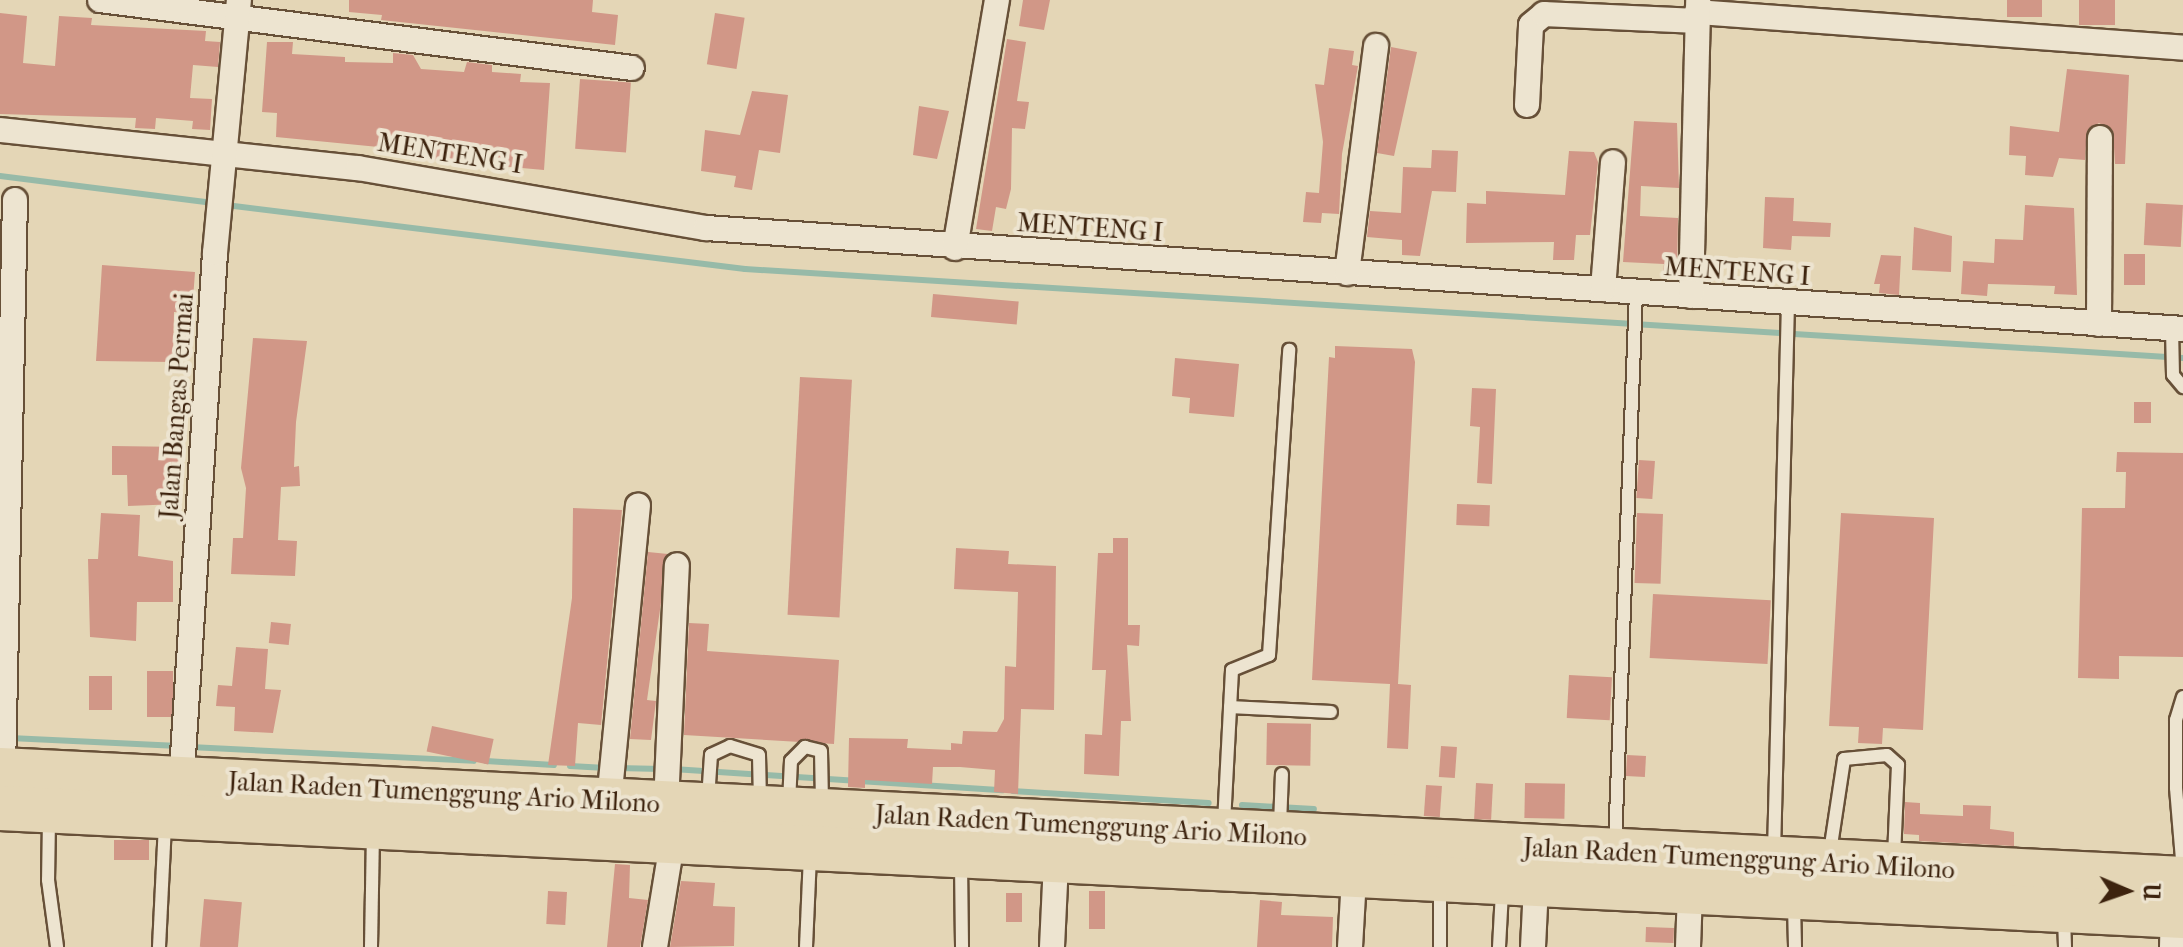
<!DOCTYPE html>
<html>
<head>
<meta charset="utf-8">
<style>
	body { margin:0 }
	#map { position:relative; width:2183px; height:947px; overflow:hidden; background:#e4d6b6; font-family:"IM FELL French Canon",serif }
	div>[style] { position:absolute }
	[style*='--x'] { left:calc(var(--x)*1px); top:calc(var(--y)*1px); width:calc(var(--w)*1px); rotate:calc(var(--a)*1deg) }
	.stream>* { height:6px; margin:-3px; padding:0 3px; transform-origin:3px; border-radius:3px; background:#97baa8 }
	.building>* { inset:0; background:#d19787; transform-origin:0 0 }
	.roads { filter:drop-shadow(2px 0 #675038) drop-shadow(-2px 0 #675038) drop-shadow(0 2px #675038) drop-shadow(0 -2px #675038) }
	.lane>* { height:12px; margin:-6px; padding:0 6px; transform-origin:6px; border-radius:6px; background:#ede4d0 }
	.street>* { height:24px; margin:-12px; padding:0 12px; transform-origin:12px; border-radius:12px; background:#ede4d0 }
	.highway>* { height:44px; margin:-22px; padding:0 22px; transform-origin:22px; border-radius:22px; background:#e4d6b6 }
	span { translate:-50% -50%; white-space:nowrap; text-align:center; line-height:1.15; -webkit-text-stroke:8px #ede4d0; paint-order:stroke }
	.street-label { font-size:26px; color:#3d230e }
	.north { position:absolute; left:2087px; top:851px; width:80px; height:80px; -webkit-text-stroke:6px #ede4d0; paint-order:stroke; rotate:92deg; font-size:22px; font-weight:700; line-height:32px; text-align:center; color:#3d230e }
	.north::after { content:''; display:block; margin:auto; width:28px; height:36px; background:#3d230e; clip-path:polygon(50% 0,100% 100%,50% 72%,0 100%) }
</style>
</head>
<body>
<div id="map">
	<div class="stream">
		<i style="--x:0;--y:176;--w:217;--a:7.2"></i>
		<i style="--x:226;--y:205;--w:523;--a:7.03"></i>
		<i style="--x:745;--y:269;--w:1441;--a:3.54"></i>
		<i style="--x:10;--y:738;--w:169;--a:2.7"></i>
		<i style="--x:190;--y:747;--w:284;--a:2.8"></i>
		<i style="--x:486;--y:761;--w:68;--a:3.4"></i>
		<i style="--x:570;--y:766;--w:36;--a:3"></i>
		<i style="--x:617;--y:768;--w:45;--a:1.3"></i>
		<i style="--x:673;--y:769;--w:330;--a:3.7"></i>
		<i style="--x:1013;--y:791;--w:196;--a:3.5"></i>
		<i style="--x:1242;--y:805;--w:72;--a:3.2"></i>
	</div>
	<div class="building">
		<i style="clip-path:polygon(349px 0,593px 0,592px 12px,618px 15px,615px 45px,381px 20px,382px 15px,349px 12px)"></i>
		<i style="clip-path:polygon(1023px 0,1050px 0,1044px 30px,1019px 26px)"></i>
		<i style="left:2007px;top:0;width:35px;height:17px"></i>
		<i style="left:2079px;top:0;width:36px;height:25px"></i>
		<i style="clip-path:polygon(0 13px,27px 16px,23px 63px,55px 66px,59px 16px,92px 18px,91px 25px,206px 31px,205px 41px,220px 42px,218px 67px,193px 65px,190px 98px,212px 99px,210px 130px,192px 129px,193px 121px,156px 118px,155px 129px,135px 128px,136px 118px,0 114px)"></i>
		<i style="left:715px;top:13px;width:30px;height:52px;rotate:9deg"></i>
		<i style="clip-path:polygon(1007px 39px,1026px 42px,1017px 101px,1029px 102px,1025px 129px,1012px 128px,1011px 189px,1006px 209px,996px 207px,992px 231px,976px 229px)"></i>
		<i style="clip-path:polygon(267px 42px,293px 42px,292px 54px,345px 57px,345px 62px,393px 63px,393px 53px,413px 55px,421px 69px,464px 72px,467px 62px,492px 65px,492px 72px,521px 74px,520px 82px,550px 83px,544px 170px,399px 157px,399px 149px,276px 137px,277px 113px,262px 112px)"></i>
		<i style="clip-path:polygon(1391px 47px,1417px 52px,1394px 156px,1377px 153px)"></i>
		<i style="clip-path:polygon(1329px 48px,1354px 51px,1352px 65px,1358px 66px,1342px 154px,1339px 214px,1322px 213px,1321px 223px,1303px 222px,1306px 192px,1319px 193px,1323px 142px,1315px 84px,1324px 85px)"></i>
		<i style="clip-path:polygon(2067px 69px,2129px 75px,2125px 164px,2115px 164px,2113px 131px,2099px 123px,2087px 131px,2085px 160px,2059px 158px,2053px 177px,2025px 175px,2026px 156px,2009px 155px,2010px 126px,2059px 132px)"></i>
		<i style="left:580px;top:79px;width:51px;height:70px;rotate:4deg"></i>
		<i style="clip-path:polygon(752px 91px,788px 95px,780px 153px,759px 150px,752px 190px,734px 187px,736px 176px,701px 171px,705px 130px,740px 135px)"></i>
		<i style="clip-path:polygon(919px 106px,949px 111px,937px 159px,913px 155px)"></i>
		<i style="clip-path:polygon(1634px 121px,1677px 123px,1679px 188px,1641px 186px,1640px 216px,1678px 218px,1677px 272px,1663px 272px,1664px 264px,1623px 262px)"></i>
		<i style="clip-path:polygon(1432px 150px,1458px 151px,1456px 192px,1432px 191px,1420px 256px,1402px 255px,1402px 240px,1367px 237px,1370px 211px,1401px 213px,1403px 167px,1431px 168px)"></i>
		<i style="clip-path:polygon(1569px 151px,1594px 152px,1598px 162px,1590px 235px,1576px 235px,1574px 260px,1553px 260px,1554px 242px,1466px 243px,1467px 203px,1486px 204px,1486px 191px,1565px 195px)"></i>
		<i style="clip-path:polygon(1765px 197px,1794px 198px,1793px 221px,1831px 223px,1830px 237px,1792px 236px,1791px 250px,1763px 248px)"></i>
		<i style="left:2146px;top:203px;width:37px;height:42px;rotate:3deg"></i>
		<i style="clip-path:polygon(2025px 205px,2074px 208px,2077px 295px,2054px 294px,2055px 286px,1988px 284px,1987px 296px,1961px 294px,1963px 261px,1994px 263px,1995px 239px,2023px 240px)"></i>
		<i style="clip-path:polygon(1914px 227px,1952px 236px,1951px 272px,1912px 270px)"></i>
		<i style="left:2124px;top:254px;width:21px;height:31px"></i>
		<i style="clip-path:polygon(1881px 255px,1901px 256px,1899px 295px,1879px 293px,1880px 284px,1874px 284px)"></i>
		<i style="clip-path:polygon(102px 265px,195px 272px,192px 313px,174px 312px,173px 362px,96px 361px)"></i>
		<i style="left:933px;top:294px;width:86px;height:23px;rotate:5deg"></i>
		<i style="clip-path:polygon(253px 338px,307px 341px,296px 422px,294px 467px,299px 466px,300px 486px,281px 487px,278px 540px,297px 541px,295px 576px,231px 574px,233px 538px,243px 538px,246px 488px,241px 468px)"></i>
		<i style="clip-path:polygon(1335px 346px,1412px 349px,1415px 362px,1398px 684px,1411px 685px,1408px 749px,1387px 748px,1390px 684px,1312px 680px,1329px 357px,1335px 358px)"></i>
		<i style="clip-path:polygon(1175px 358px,1239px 364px,1234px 417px,1189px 413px,1190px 398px,1172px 396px)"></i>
		<i style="left:800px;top:377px;width:52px;height:238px;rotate:3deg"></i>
		<i style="clip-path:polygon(1472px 388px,1496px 389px,1492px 484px,1477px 483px,1480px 427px,1470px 426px)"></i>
		<i style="left:2134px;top:402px;width:17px;height:21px"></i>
		<i style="clip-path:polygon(112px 446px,185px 447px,178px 504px,128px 506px,127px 475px,112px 475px)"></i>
		<i style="clip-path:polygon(2117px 452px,2183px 453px,2183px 657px,2119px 656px,2119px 679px,2078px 678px,2082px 508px,2125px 508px,2126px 472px,2116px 472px)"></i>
		<i style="left:1639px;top:460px;width:16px;height:38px;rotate:4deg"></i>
		<i style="left:1457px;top:504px;width:33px;height:21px;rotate:2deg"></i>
		<i style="clip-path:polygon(573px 508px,622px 510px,601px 725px,578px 723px,575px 766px,548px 765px,572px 598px)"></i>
		<i style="clip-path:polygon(101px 513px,140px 515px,138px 556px,173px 561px,173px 602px,137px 602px,136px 641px,90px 637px,88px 559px,98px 559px)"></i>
		<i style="left:1637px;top:513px;width:26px;height:70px;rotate:2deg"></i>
		<i style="clip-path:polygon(1841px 513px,1934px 518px,1923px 730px,1883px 728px,1882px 744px,1858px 743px,1859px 727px,1829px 726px)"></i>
		<i style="clip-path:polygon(1113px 538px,1128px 538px,1128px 625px,1140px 625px,1139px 646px,1127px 645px,1131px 721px,1121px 721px,1119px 776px,1084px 774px,1085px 734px,1102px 735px,1106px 670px,1092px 670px,1098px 553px,1113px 553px)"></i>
		<i style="clip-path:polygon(956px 548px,1009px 551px,1008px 564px,1056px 566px,1054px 710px,1021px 709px,1018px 794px,994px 792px,995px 770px,960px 767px,933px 767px,932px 784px,865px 780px,865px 788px,848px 787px,849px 738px,908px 739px,907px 748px,951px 750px,951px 743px,962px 744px,963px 731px,997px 732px,1004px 719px,1005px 666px,1016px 667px,1018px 592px,954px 589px)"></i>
		<i style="clip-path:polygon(648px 552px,668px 554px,647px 700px,656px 701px,651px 740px,630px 739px)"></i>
		<i style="left:1653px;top:594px;width:118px;height:64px;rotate:3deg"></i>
		<i style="left:271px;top:622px;width:20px;height:21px;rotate:6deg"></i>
		<i style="clip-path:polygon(689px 623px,709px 624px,707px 651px,839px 660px,834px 744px,684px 735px)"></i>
		<i style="clip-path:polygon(236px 647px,268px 649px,265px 689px,281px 690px,273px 733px,234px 731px,235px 707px,216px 706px,218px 685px,232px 686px)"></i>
		<i style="left:147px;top:671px;width:26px;height:46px"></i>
		<i style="left:1569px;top:675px;width:43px;height:43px;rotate:3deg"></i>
		<i style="left:89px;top:676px;width:23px;height:34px"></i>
		<i style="left:1267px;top:723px;width:44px;height:42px;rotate:1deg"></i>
		<i style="left:432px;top:726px;width:63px;height:26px;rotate:12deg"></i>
		<i style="left:1441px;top:746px;width:16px;height:31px;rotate:4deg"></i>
		<i style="left:1627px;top:755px;width:19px;height:21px;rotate:3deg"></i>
		<i style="left:1476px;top:783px;width:17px;height:36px;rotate:3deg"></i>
		<i style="left:1525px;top:783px;width:40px;height:35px;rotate:1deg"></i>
		<i style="left:1426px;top:785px;width:16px;height:31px;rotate:4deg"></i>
		<i style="clip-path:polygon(1905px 802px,1920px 803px,1920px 814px,1963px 816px,1963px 805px,1991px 806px,1990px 829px,2014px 832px,2014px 846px,1919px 841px,1919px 835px,1904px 834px)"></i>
		<i style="left:114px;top:840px;width:35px;height:20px"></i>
		<i style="clip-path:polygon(615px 864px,630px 865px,629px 898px,648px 900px,640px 947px,607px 947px)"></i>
		<i style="clip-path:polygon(681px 881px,715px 883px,713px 906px,735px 907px,734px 946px,670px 947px)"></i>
		<i style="left:548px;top:891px;width:19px;height:33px;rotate:3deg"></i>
		<i style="left:1089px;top:891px;width:16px;height:38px"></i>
		<i style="left:1006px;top:893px;width:16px;height:29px"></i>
		<i style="left:204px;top:899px;width:38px;height:48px;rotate:5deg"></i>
		<i style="clip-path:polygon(1260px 900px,1282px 902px,1281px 915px,1333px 917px,1332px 947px,1257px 947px)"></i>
		<i style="left:1646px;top:927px;width:28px;height:15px;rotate:2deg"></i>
	</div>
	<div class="roads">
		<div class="lane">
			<i style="--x:2172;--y:328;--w:47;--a:88.8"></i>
			<i style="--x:2173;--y:375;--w:16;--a:50"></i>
			<i style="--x:2183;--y:697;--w:24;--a:107"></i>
			<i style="--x:2176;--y:720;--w:68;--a:90"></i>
			<i style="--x:2176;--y:788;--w:83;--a:85.2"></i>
			<i style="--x:1230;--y:707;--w:101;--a:2.8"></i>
			<i style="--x:708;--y:799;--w:44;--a:-86.1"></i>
			<i style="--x:711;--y:755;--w:21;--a:-25"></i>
			<i style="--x:730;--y:746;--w:30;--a:17"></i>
			<i style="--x:759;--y:755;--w:48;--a:88.8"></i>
			<i style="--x:789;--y:803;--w:42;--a:-87.3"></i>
			<i style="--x:791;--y:761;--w:20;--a:-45"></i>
			<i style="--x:805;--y:747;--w:16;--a:14"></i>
			<i style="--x:821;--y:751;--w:53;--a:88.9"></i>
			<i style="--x:49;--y:819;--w:61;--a:90.9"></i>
			<i style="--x:48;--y:880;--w:68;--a:82.3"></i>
			<i style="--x:1224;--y:823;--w:153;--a:-87"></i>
			<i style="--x:1232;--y:670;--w:40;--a:-22"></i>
			<i style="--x:1269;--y:655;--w:306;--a:-86.2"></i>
			<i style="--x:1280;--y:825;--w:51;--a:-87.8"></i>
			<i style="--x:1615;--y:844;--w:552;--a:-87.82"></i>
			<i style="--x:1774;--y:852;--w:548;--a:-88.54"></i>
			<i style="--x:1830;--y:852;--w:94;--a:-81.4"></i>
			<i style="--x:1844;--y:759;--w:43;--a:-5.3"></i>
			<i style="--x:1887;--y:755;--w:15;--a:42"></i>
			<i style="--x:1898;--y:765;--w:91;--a:92.5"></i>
			<i style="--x:961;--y:863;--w:84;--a:89.3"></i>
			<i style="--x:1440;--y:886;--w:61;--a:90"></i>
			<i style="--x:1794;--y:905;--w:42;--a:88.6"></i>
			<i style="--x:2064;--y:918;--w:29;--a:88"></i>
			<i style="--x:159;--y:947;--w:124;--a:-87.2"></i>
			<i style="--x:371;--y:947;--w:113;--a:-89"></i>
			<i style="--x:806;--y:947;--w:93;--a:-87.5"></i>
			<i style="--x:1499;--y:947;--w:56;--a:-86.9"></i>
		</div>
		<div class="street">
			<i style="--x:100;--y:0;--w:536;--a:7.28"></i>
			<i style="--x:1697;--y:12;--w:487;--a:4.2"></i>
			<i style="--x:1527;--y:105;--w:80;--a:-87.1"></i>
			<i style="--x:1531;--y:25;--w:17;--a:-40"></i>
			<i style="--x:1544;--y:14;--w:153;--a:2.6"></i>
			<i style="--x:0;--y:130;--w:360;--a:6.1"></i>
			<i style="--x:358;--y:168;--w:353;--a:9.8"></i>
			<i style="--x:706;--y:228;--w:1480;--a:3.91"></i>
			<i style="--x:955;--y:248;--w:252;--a:-80.4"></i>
			<i style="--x:1347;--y:273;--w:229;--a:-82.7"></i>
			<i style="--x:1603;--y:289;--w:127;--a:-85.5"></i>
			<i style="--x:1691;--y:296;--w:296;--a:-88.6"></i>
			<i style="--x:2099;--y:324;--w:186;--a:-89.7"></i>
			<i style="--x:3;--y:771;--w:571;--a:-88.8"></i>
			<i style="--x:181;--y:787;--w:535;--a:-86.36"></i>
			<i style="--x:215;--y:253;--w:254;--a:-84.6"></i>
			<i style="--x:609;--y:801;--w:297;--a:-84.4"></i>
			<i style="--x:666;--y:804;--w:239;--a:-87.4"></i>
			<i style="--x:655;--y:947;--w:105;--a:-80.7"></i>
			<i style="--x:1052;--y:947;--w:85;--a:-87.3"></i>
			<i style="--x:1350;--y:947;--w:70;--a:-86.7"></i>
			<i style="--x:1533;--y:947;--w:62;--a:-87.2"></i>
			<i style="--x:1688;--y:947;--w:54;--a:-87.9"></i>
			<i style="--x:2172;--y:947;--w:42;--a:-88.6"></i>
		</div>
		<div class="highway">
			<i style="--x:0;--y:770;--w:2186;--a:2.86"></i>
			<i style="--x:0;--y:808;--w:2186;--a:2.83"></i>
		</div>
	</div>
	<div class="street-label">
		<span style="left:450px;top:154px;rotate:9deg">MENTENG I</span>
		<span style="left:1090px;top:228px;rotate:4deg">MENTENG I</span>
		<span style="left:1737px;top:272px;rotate:4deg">MENTENG I</span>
		<span style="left:177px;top:406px;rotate:-86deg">Jalan Bangas Permai</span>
		<span style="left:444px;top:793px;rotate:3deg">Jalan Raden Tumenggung Ario Milono</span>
		<span style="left:1091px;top:826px;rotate:3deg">Jalan Raden Tumenggung Ario Milono</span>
		<span style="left:1739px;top:859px;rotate:3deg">Jalan Raden Tumenggung Ario Milono</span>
	</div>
	<div class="north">U</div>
</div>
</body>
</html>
